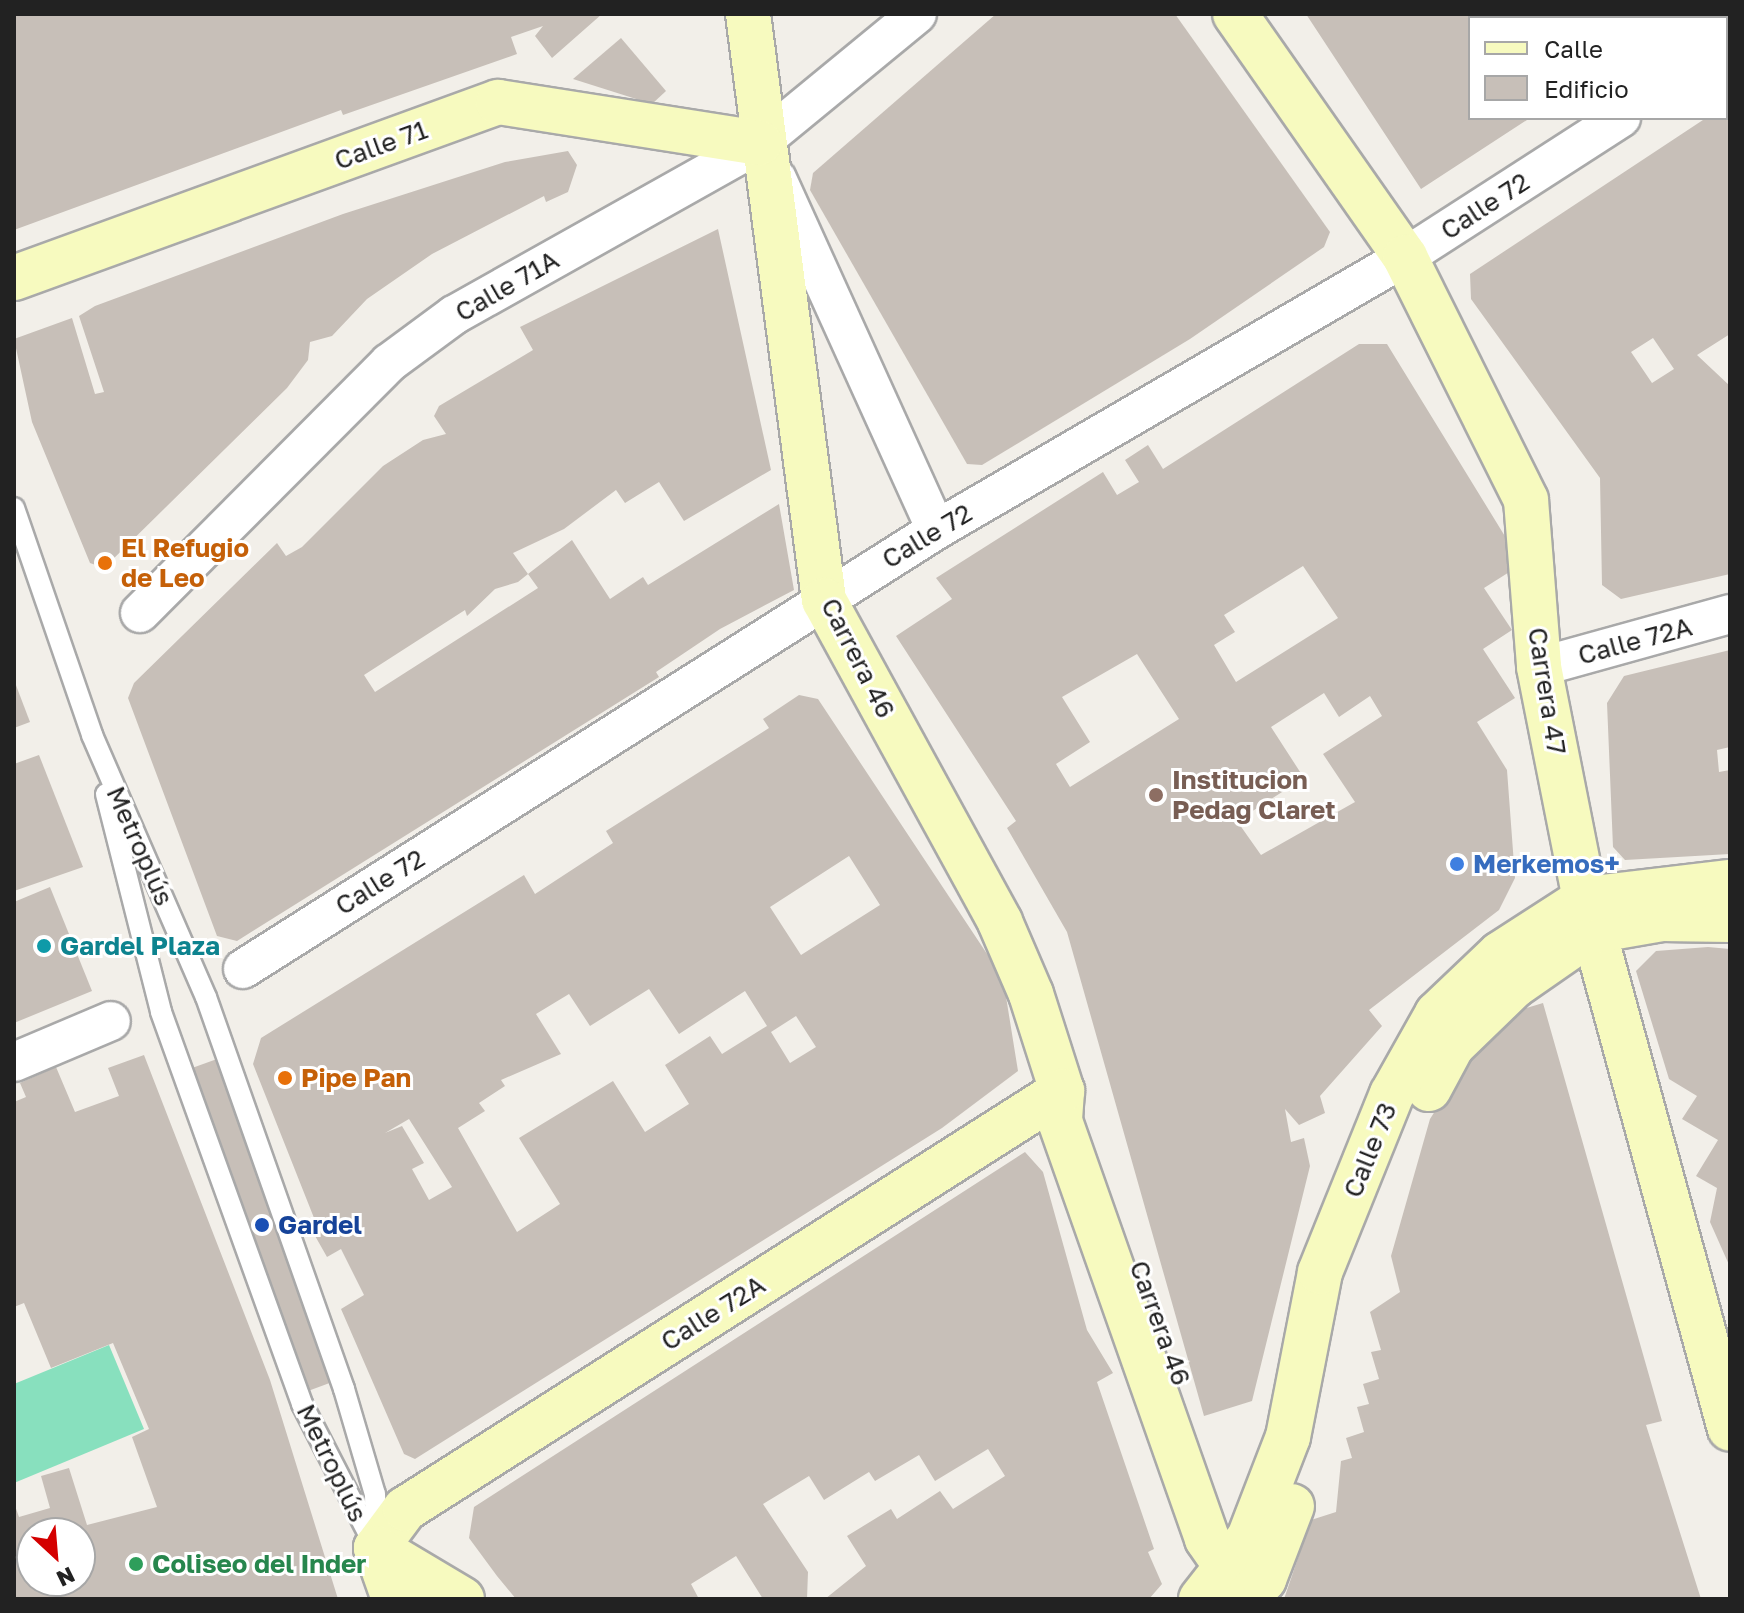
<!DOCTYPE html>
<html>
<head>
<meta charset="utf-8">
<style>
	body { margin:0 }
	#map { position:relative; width:1744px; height:1613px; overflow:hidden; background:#f2efe9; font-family:"Golos Text",sans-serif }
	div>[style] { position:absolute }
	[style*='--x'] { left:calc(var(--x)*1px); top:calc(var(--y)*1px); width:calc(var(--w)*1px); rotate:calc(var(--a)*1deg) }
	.pitch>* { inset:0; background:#88e0be }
	.building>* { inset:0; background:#c7bfb8; transform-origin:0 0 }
	.roads { filter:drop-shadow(2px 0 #a9a9a9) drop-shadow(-2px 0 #a9a9a9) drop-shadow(0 2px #a9a9a9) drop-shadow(0 -2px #a9a9a9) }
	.lane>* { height:20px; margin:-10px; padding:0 10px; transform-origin:10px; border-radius:10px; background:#fff }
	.street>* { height:38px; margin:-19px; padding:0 19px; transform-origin:19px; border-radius:19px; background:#fff }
	.secondary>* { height:44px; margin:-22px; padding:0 22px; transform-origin:22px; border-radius:22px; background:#f7fabf }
	.dots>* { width:22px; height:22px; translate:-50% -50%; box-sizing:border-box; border:4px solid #fff; border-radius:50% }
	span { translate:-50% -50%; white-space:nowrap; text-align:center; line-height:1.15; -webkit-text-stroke:6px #fff; paint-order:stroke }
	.street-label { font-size:26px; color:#222 }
	.food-label { font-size:26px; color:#c56008; font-weight:700 }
	.left { translate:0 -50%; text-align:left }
	.education-label { font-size:26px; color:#785e54; font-weight:700 }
	.shop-label { font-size:26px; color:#366cbe; font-weight:700 }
	.culture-label { font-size:26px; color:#0d838f; font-weight:700 }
	.transit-label { font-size:26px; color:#164399; font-weight:700 }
	.leisure-label { font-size:26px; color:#27864d; font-weight:700 }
	.frame { position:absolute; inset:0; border:16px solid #222; pointer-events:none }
	.legend { position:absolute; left:1468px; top:16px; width:260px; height:104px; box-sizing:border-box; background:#fff; border:2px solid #a7a7a7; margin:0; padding:10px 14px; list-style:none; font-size:24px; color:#222 }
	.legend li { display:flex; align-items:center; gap:16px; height:40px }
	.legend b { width:40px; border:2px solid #a7a7a7 }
	.north { position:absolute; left:16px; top:1517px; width:80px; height:80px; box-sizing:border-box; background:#fff; border:2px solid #a7a7a7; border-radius:50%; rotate:154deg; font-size:22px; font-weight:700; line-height:32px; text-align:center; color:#222 }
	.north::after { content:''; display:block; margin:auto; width:28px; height:36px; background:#d40000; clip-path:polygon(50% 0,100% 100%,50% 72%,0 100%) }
</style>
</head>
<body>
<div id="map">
	<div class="pitch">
		<i style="clip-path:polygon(109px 1345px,144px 1429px,14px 1483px,14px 1384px)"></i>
	</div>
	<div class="building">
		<i style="clip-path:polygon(14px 14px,602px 14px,552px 58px,535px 36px,543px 26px,511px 37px,517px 54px,343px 115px,341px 110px,14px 230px)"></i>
		<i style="clip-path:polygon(996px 14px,1175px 14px,1330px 232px,1324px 247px,1190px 339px,982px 465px,967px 464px,810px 190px,813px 173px)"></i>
		<i style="clip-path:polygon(1306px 14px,1569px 14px,1572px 18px,1470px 18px,1470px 118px,1530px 118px,1421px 189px)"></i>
		<i style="clip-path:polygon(1572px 14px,1681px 14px,1675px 18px)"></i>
		<i style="clip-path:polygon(621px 38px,666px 91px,652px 104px,573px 79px)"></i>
		<i style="clip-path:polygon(evenodd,1730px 103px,1730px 334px,1697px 355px,1730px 386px,1730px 574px,1621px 599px,1602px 585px,1600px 478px,1471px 299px,1470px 274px,1706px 118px,1726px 118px,1730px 103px,1653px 338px,1674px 369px,1652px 383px,1631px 352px,1653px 338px)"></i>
		<i style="clip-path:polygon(568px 151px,577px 165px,568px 192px,546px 202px,544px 196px,432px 254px,367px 299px,332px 336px,310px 342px,308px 360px,287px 388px,104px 568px,90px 563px,32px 422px,14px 339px,72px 318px,95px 394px,104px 392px,79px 316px,95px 306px,343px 214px,505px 162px)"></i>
		<i style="clip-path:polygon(718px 229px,771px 470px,684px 521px,659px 482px,625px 503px,616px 490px,564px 529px,513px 553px,528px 574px,518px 582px,495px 589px,467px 616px,465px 610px,364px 675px,375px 692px,538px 588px,528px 574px,572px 540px,610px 599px,643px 577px,648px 585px,779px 504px,794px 590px,720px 629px,656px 672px,659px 677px,237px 941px,217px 936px,128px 698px,134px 683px,277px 543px,286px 556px,302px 547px,383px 466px,423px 440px,446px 434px,434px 416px,439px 406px,533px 350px,520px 327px)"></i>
		<i style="clip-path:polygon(evenodd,1359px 344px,1387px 344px,1522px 564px,1484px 588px,1512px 630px,1483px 649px,1515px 698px,1477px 722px,1507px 770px,1515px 878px,1499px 910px,1369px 1010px,1382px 1026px,1320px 1096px,1325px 1113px,1299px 1125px,1285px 1109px,1291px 1142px,1304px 1138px,1310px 1166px,1252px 1401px,1204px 1416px,1067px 932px,1007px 828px,1016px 821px,896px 636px,952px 599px,936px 578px,1103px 472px,1117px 495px,1139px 482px,1125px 460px,1148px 445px,1163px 469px,1359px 344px,1303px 566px,1338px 618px,1236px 682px,1214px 645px,1235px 632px,1224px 615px,1303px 566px,1359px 344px,1137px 654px,1179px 719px,1070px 787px,1056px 764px,1090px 742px,1062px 697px,1137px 654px,1359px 344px,1324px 693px,1339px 717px,1370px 696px,1382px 716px,1323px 754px,1355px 802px,1261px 855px,1237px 821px,1304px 778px,1271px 727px,1324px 693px)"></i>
		<i style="clip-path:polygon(1730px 650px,1730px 747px,1717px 750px,1719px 772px,1730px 770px,1730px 854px,1625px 860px,1613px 847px,1607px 703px,1624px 676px)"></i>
		<i style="clip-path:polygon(14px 680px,30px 722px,14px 728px)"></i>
		<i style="clip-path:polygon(evenodd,799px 695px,818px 699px,1003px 978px,1018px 1071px,942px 1128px,415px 1459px,404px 1454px,341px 1309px,364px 1295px,341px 1249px,327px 1257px,310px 1227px,316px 1223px,253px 1064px,261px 1038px,524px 875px,535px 894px,613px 843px,606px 831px,769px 728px,763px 719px,799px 695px,849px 856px,880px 905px,801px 955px,770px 907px,849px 856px,799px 695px,649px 989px,679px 1034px,745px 991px,767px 1026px,722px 1054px,710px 1036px,665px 1065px,689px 1104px,645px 1132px,613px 1081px,519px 1138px,560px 1204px,517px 1232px,458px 1128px,485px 1111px,479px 1103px,505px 1086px,501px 1080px,561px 1054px,536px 1014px,569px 994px,590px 1026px,649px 989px,799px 695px,796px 1016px,816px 1047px,790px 1063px,771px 1032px,796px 1016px,799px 695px,409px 1119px,452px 1187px,429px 1200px,412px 1169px,424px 1163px,402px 1126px,385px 1133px,409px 1119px)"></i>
		<i style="clip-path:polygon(39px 755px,83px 867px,14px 891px,14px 764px)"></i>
		<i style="clip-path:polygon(50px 887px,92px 991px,14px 1023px,14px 902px)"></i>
		<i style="clip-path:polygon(1708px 947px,1730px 949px,1730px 1267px,1710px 1222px,1717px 1188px,1696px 1176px,1718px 1140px,1682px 1119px,1697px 1096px,1669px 1079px,1636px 971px,1656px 951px)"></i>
		<i style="clip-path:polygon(1543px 1003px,1662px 1421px,1646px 1425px,1701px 1599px,1284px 1599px,1311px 1520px,1336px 1512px,1341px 1461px,1352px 1458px,1346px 1438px,1364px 1432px,1357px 1407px,1369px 1404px,1363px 1384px,1379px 1379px,1371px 1352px,1381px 1350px,1370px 1312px,1400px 1292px,1391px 1256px,1430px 1119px,1472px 1053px,1516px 1011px)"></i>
		<i style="clip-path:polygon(evenodd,144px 1055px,270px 1380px,338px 1599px,14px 1599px,14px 1503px,19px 1517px,50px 1508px,41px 1476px,69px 1468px,87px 1525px,157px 1507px,132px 1437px,149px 1429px,113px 1343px,51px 1368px,24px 1303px,14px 1307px,14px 1102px,26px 1097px,20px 1083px,56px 1067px,75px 1112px,119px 1096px,108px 1068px,144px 1055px,32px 1533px,80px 1533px,80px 1581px,32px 1581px,32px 1533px)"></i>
		<i style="left:217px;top:1059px;width:343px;height:28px;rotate:70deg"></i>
		<i style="clip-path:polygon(1025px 1152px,1043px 1172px,1087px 1330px,1113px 1373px,1097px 1382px,1154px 1549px,1148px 1552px,1162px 1584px,1149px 1599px,825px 1599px,866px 1566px,847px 1536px,891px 1509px,897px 1519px,940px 1491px,953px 1509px,1005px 1476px,988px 1449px,935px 1481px,919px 1455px,875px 1481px,869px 1472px,824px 1500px,809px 1476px,763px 1504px,808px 1572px,807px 1599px,763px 1599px,736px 1556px,691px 1584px,699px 1599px,516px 1599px,497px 1576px,469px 1538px,474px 1507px)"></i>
	</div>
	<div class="roads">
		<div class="lane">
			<i style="--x:14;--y:508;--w:240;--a:71"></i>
			<i style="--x:92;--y:735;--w:286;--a:66.5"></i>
			<i style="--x:206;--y:997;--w:416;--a:70.6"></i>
			<i style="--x:344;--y:1389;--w:109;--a:73.6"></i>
			<i style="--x:375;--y:1494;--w:42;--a:88.6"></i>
			<i style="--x:106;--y:794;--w:225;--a:75.8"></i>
			<i style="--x:161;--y:1012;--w:417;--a:70.2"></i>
			<i style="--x:302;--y:1404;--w:162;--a:62.8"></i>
		</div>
		<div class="street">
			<i style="--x:1726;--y:50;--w:4;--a:-27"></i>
			<i style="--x:777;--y:179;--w:385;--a:65.6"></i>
			<i style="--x:140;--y:613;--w:353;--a:-45.1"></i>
			<i style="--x:389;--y:363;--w:81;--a:-36.4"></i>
			<i style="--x:454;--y:315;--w:351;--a:-29.3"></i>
			<i style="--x:760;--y:143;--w:203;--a:-39.4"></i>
			<i style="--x:1539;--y:667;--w:198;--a:-15.5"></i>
			<i style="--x:243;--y:969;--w:820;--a:-32.35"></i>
			<i style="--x:936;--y:530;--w:543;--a:-30.2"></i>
			<i style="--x:1405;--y:257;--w:257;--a:-32.8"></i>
			<i style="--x:14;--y:1062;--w:105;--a:-22.9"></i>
		</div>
		<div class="secondary">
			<i style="--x:748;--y:14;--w:591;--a:82.61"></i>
			<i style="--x:824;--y:600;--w:367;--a:61.3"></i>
			<i style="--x:1000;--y:922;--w:78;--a:66.7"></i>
			<i style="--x:1031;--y:994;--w:102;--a:72.3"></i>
			<i style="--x:1062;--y:1091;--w:30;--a:94"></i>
			<i style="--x:1060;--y:1121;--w:443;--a:70.6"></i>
			<i style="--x:1207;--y:1539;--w:33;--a:55"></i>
			<i style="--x:1235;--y:14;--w:297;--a:55"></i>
			<i style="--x:1405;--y:257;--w:271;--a:63.5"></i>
			<i style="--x:1526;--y:500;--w:168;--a:85.5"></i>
			<i style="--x:1539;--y:667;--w:237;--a:78.8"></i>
			<i style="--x:1585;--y:899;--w:549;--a:74.7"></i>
			<i style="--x:14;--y:278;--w:515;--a:-19.98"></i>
			<i style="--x:498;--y:102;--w:265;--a:8.9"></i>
			<i style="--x:1429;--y:1089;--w:49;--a:-61.9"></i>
			<i style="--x:1452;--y:1046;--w:86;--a:-44.1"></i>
			<i style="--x:1514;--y:986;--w:96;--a:-34.8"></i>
			<i style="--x:1593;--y:931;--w:70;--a:-9.9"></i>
			<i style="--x:1662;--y:919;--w:68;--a:0.8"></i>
			<i style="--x:376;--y:1548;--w:49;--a:-53.4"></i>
			<i style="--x:405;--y:1509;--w:779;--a:-32.47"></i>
			<i style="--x:376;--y:1548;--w:100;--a:30.7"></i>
			<i style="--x:376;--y:1548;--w:54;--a:70.6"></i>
			<i style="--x:1201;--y:1599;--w:78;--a:-51.8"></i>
			<i style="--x:1249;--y:1538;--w:108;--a:-68.9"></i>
			<i style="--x:1288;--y:1437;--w:168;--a:-79"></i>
			<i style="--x:1320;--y:1272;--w:192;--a:-68"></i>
			<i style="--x:1392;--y:1094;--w:92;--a:-60.6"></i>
			<i style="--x:1437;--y:1014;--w:87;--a:-43.6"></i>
			<i style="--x:1500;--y:954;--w:101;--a:-32.9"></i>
			<i style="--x:1585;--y:899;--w:146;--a:-6.7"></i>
			<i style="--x:1246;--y:1599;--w:27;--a:-48"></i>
			<i style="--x:1264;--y:1579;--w:78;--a:-69"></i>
		</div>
	</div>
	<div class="dots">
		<i style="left:105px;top:563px;background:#e8710a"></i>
		<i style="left:1156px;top:795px;background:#8d6e63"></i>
		<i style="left:1457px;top:864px;background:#3f7fe0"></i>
		<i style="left:44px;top:946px;background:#0f9aa8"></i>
		<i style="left:285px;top:1078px;background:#e8710a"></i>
		<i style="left:262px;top:1225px;background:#1a4fb4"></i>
		<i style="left:136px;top:1564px;background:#2e9e5b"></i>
	</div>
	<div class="street-label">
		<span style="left:381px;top:145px;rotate:-20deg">Calle 71</span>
		<span style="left:1485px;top:206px;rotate:-33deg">Calle 72</span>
		<span style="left:507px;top:286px;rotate:-30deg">Calle 71A</span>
		<span style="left:927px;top:536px;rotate:-31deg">Calle 72</span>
		<span style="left:1635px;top:641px;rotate:-15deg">Calle 72A</span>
		<span style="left:858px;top:658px;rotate:63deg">Carrera 46</span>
		<span style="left:1547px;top:691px;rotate:81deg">Carrera 47</span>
		<span style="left:140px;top:846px;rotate:66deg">Metroplús</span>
		<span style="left:380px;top:882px;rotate:-32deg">Calle 72</span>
		<span style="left:1370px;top:1150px;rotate:-68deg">Calle 73</span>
		<span style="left:713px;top:1313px;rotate:-32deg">Calle 72A</span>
		<span style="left:1160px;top:1323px;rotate:70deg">Carrera 46</span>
		<span style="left:332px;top:1463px;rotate:64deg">Metroplús</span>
	</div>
	<div class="food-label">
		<span class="left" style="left:121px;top:563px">El Refugio<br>de Leo</span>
		<span class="left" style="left:301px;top:1078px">Pipe Pan</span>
	</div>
	<div class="education-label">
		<span class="left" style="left:1172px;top:795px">Institucion<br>Pedag Claret</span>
	</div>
	<div class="shop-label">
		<span class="left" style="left:1473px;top:864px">Merkemos+</span>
	</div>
	<div class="culture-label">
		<span class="left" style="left:60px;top:946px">Gardel Plaza</span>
	</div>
	<div class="transit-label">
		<span class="left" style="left:278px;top:1225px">Gardel</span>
	</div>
	<div class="leisure-label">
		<span class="left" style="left:152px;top:1564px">Coliseo del Inder</span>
	</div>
	<div class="frame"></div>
	<ul class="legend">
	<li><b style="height:10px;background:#f7fabf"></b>Calle</li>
	<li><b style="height:22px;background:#c7bfb8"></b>Edificio</li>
	</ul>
	<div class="north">N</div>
</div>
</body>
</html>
